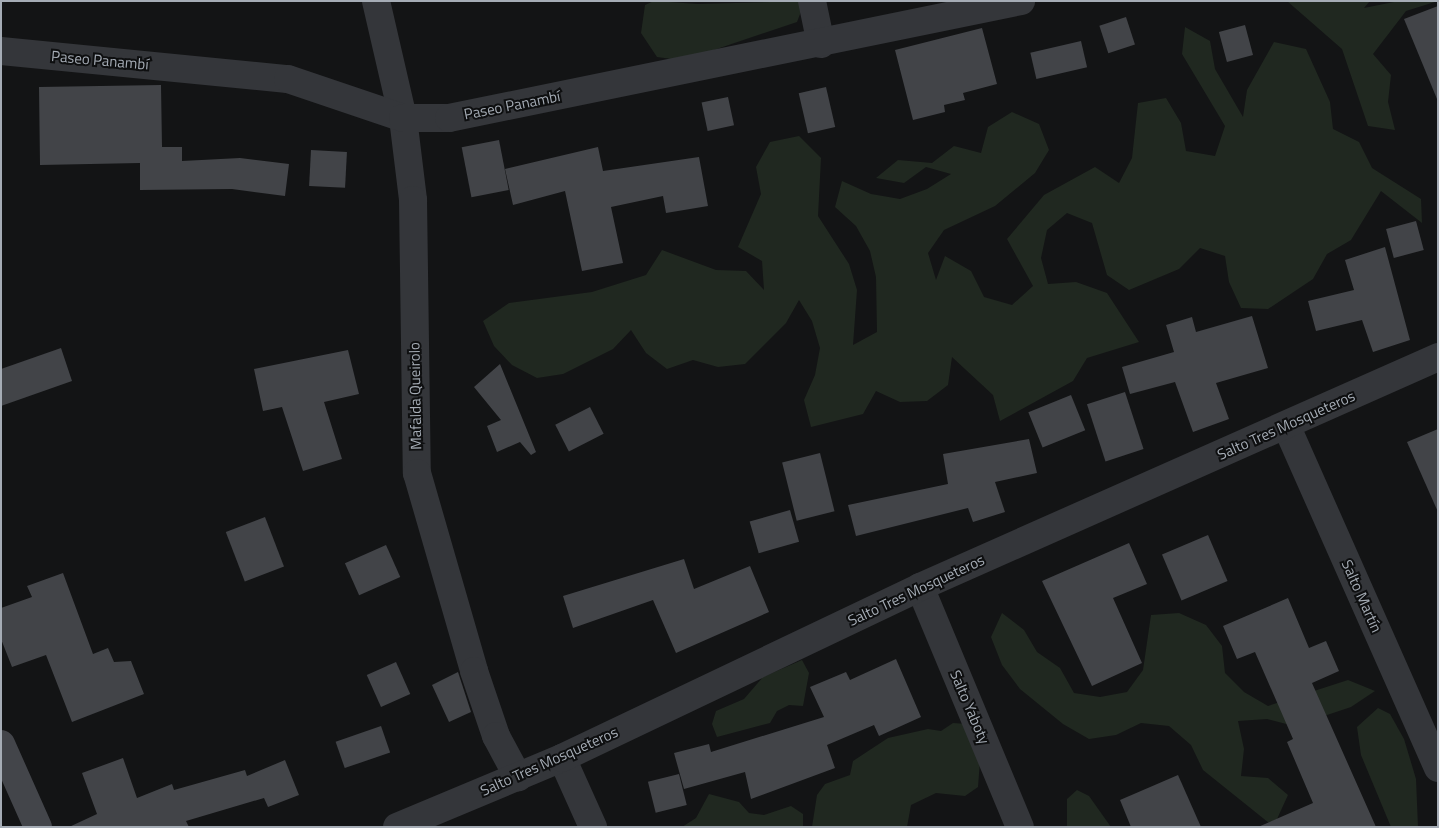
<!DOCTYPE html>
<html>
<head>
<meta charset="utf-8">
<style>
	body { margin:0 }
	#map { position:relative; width:1439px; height:828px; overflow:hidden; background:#131415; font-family:"Titillium Web",sans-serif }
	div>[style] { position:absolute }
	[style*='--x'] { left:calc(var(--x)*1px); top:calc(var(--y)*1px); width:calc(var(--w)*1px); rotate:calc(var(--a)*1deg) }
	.green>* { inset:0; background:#202820 }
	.building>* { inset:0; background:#424448; transform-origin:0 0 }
	.minor>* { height:28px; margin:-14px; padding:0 14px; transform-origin:14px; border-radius:14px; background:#34363a }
	.secondary>* { height:28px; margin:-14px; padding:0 14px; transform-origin:14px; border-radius:14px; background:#43454a }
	span { translate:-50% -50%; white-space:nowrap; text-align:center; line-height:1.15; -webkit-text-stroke:4px #0e0f10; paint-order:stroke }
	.street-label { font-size:15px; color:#a5acb5 }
	.frame { position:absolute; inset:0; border:2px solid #a5acb5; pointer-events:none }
</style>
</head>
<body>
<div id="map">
	<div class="green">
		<i style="clip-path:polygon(654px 1px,698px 4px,805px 1px,797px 22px,702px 54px,672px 59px,657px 57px,641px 33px,645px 5px)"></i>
		<i style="clip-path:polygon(1287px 1px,1370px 1px,1364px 8px,1399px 1px,1438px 1px,1406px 11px,1373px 54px,1391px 75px,1388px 102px,1395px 130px,1368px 126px,1342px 49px)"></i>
		<i style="clip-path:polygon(1185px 27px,1210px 41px,1215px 69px,1243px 117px,1247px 90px,1274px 42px,1306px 49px,1330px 102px,1333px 129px,1359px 142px,1372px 168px,1421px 199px,1422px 223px,1381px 191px,1351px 240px,1327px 254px,1313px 279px,1268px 309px,1241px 308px,1229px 282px,1225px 256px,1200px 248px,1179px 269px,1129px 290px,1107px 275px,1092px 223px,1067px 213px,1047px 230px,1041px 258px,1048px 284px,1076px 282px,1107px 293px,1139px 342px,1087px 358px,1073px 381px,1000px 421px,993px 395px,952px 357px,948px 385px,927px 401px,900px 402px,876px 391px,863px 414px,811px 427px,804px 400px,815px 375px,820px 348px,812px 321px,799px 300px,786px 323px,745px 364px,718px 367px,693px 360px,667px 369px,646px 353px,631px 330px,613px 349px,563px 374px,537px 378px,512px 365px,494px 346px,483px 321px,509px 303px,592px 292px,646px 275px,662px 250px,716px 270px,746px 271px,764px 290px,762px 261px,738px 247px,761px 194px,756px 167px,770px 142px,799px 136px,821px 158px,818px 216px,849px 264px,857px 290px,853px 345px,877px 332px,876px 277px,870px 251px,856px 226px,835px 207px,842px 181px,871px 194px,900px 199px,927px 189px,951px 174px,926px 167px,904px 183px,876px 178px,898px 160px,932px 163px,954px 146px,981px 153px,988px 127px,1012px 112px,1039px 124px,1049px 150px,1035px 173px,995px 206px,944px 230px,928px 253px,936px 280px,945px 256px,971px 271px,984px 297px,1012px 305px,1033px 286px,1007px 239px,1044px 195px,1095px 167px,1119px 183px,1132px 158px,1138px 103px,1166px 98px,1181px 123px,1186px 151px,1215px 156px,1225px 126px,1182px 54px)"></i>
		<i style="clip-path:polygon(1002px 613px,1024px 630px,1037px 652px,1060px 668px,1074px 693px,1100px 697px,1127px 692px,1143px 670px,1151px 615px,1179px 613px,1206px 625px,1222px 646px,1225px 673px,1244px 692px,1268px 706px,1348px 680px,1375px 691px,1351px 707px,1294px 726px,1267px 719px,1238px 721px,1244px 749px,1241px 776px,1268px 778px,1288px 795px,1277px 819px,1269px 823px,1203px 770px,1191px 745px,1169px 726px,1141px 723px,1116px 735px,1089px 739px,1063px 724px,1020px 689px,1002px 665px,991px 637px)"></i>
		<i style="clip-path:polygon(802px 660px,809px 673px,803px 706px,789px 705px,777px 711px,770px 723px,717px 737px,712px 724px,716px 711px,744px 699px,763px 677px)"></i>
		<i style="clip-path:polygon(1378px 708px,1390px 714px,1404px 739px,1416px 779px,1418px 827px,1391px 827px,1361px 755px,1357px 727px)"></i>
		<i style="clip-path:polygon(953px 723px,967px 724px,980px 761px,978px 787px,965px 796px,936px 793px,911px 805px,907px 827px,812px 827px,817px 795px,825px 784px,850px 775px,853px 761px,888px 738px,928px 729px,941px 731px)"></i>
		<i style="clip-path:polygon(1077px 790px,1089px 796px,1111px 827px,1067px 827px,1067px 799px)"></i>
		<i style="clip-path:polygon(709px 794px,739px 802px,749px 813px,764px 815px,791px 806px,803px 814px,803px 827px,682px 827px,696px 818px)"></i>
	</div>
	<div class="building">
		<i style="clip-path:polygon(1438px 6px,1438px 99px,1437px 99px,1404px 19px)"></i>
		<i style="left:1126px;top:17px;width:29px;height:28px;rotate:72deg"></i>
		<i style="left:1245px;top:25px;width:31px;height:27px;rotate:75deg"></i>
		<i style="clip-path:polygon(982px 28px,997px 84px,963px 93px,965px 100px,944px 105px,945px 112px,913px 120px,895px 50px)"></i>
		<i style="left:1081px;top:41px;width:27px;height:52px;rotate:77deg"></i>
		<i style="clip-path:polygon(161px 85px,162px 147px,182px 147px,182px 161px,240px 158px,289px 164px,285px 196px,232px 189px,140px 190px,140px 163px,40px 165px,39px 87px)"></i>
		<i style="left:826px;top:87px;width:41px;height:28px;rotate:77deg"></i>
		<i style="left:728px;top:97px;width:29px;height:27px;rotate:78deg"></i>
		<i style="left:499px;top:140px;width:51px;height:38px;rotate:79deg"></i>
		<i style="clip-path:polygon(598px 147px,603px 171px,699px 157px,708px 206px,666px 213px,663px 196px,611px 207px,623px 263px,582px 271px,565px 191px,513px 205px,505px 169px)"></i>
		<i style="left:311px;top:150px;width:36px;height:36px;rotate:3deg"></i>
		<i style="left:1416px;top:221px;width:30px;height:31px;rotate:75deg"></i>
		<i style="clip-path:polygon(1385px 247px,1410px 340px,1373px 352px,1362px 320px,1316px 331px,1308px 301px,1354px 290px,1345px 260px)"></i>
		<i style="clip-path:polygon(1252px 316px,1268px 368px,1216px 383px,1229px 419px,1193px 432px,1175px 382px,1130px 394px,1122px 367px,1174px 352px,1166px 325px,1192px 317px,1196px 332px)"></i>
		<i style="clip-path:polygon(61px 348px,72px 381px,1px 406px,1px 369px)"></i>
		<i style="clip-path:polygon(348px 350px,359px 394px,324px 402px,342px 459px,303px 471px,282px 407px,263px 411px,254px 369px)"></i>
		<i style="clip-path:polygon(500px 364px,536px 452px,531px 455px,520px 442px,497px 452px,487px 426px,501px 420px,474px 387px)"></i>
		<i style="left:1125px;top:392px;width:60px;height:40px;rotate:72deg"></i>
		<i style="left:1071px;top:395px;width:38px;height:46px;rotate:68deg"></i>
		<i style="left:590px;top:407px;width:30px;height:39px;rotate:63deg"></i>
		<i style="clip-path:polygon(1438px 429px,1438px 512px,1407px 442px)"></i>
		<i style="clip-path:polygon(1029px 439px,1037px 473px,995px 482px,1005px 512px,973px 522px,968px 508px,856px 536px,848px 505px,948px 484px,943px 454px)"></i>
		<i style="left:820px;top:453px;width:60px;height:39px;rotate:76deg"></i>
		<i style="left:790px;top:510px;width:33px;height:42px;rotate:74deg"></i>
		<i style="left:265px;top:517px;width:53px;height:42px;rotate:69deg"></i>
		<i style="left:1208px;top:535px;width:50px;height:50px;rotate:67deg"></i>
		<i style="clip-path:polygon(1129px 543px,1147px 584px,1113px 598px,1142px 663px,1092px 686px,1042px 581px)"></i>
		<i style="left:386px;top:545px;width:35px;height:45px;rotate:66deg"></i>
		<i style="clip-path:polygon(684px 559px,694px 589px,750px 566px,769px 612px,676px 653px,653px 600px,573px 628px,563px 596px)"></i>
		<i style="clip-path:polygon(63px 573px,93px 654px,108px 648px,114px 662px,131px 661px,144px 694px,72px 722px,46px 655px,12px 667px,1px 639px,1px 608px,32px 597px,27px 586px)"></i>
		<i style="clip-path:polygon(1288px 598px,1309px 648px,1326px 641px,1339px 671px,1312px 683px,1376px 827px,1258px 827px,1313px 803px,1287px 742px,1293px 739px,1255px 652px,1237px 659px,1223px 626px)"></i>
		<i style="clip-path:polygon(896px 659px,921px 717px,879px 736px,874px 725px,827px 745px,835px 768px,751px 799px,745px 772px,684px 789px,674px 753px,709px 744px,711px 752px,824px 717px,810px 687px,846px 672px,850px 680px)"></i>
		<i style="left:396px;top:662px;width:35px;height:32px;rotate:66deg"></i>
		<i style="clip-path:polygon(458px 672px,471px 712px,449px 722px,432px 685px)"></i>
		<i style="left:381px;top:726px;width:28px;height:48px;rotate:71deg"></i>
		<i style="clip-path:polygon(123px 758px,137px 798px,172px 784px,174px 790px,245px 770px,247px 776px,285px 760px,299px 795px,268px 807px,264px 798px,186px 821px,189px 827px,69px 827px,97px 814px,82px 773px)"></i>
		<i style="left:679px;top:774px;width:32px;height:32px;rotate:76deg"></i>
		<i style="clip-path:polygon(1178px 775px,1201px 827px,1131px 827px,1120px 800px)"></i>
	</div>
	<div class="minor">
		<i style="--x:376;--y:1;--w:120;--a:77"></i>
		<i style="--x:403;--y:118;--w:83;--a:83"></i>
		<i style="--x:413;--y:200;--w:273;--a:89.2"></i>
		<i style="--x:417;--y:473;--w:206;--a:73.9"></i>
		<i style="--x:474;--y:671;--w:69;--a:71.3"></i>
		<i style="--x:496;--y:736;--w:47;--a:61.8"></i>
		<i style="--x:812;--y:1;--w:44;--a:78.2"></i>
		<i style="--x:1;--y:51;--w:288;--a:5.6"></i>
		<i style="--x:288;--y:79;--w:121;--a:18.7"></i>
		<i style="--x:403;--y:118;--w:46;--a:0"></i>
		<i style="--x:449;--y:118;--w:584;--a:-11.56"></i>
		<i style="--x:1286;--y:425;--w:375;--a:66.1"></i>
		<i style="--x:920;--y:587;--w:260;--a:67.4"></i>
		<i style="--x:562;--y:758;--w:76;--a:65.8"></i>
		<i style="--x:397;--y:827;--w:179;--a:-22.7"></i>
		<i style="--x:562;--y:758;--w:397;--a:-25.5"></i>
		<i style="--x:920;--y:587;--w:567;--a:-23.94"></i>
	</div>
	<div class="secondary">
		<i style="--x:1;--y:744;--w:91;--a:66"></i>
	</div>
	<div class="street-label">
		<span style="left:100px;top:60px;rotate:5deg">Paseo Panambí</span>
		<span style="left:512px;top:105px;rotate:-11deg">Paseo Panambí</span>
		<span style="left:415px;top:396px;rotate:-91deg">Mafalda Queirolo</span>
		<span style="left:1286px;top:425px;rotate:-24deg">Salto Tres Mosqueteros</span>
		<span style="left:916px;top:590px;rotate:-25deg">Salto Tres Mosqueteros</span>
		<span style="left:1362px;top:596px;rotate:66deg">Salto Martín</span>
		<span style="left:970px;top:707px;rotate:67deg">Salto Yaboty</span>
		<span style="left:549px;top:761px;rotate:-24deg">Salto Tres Mosqueteros</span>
	</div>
	<div class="frame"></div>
</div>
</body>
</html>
